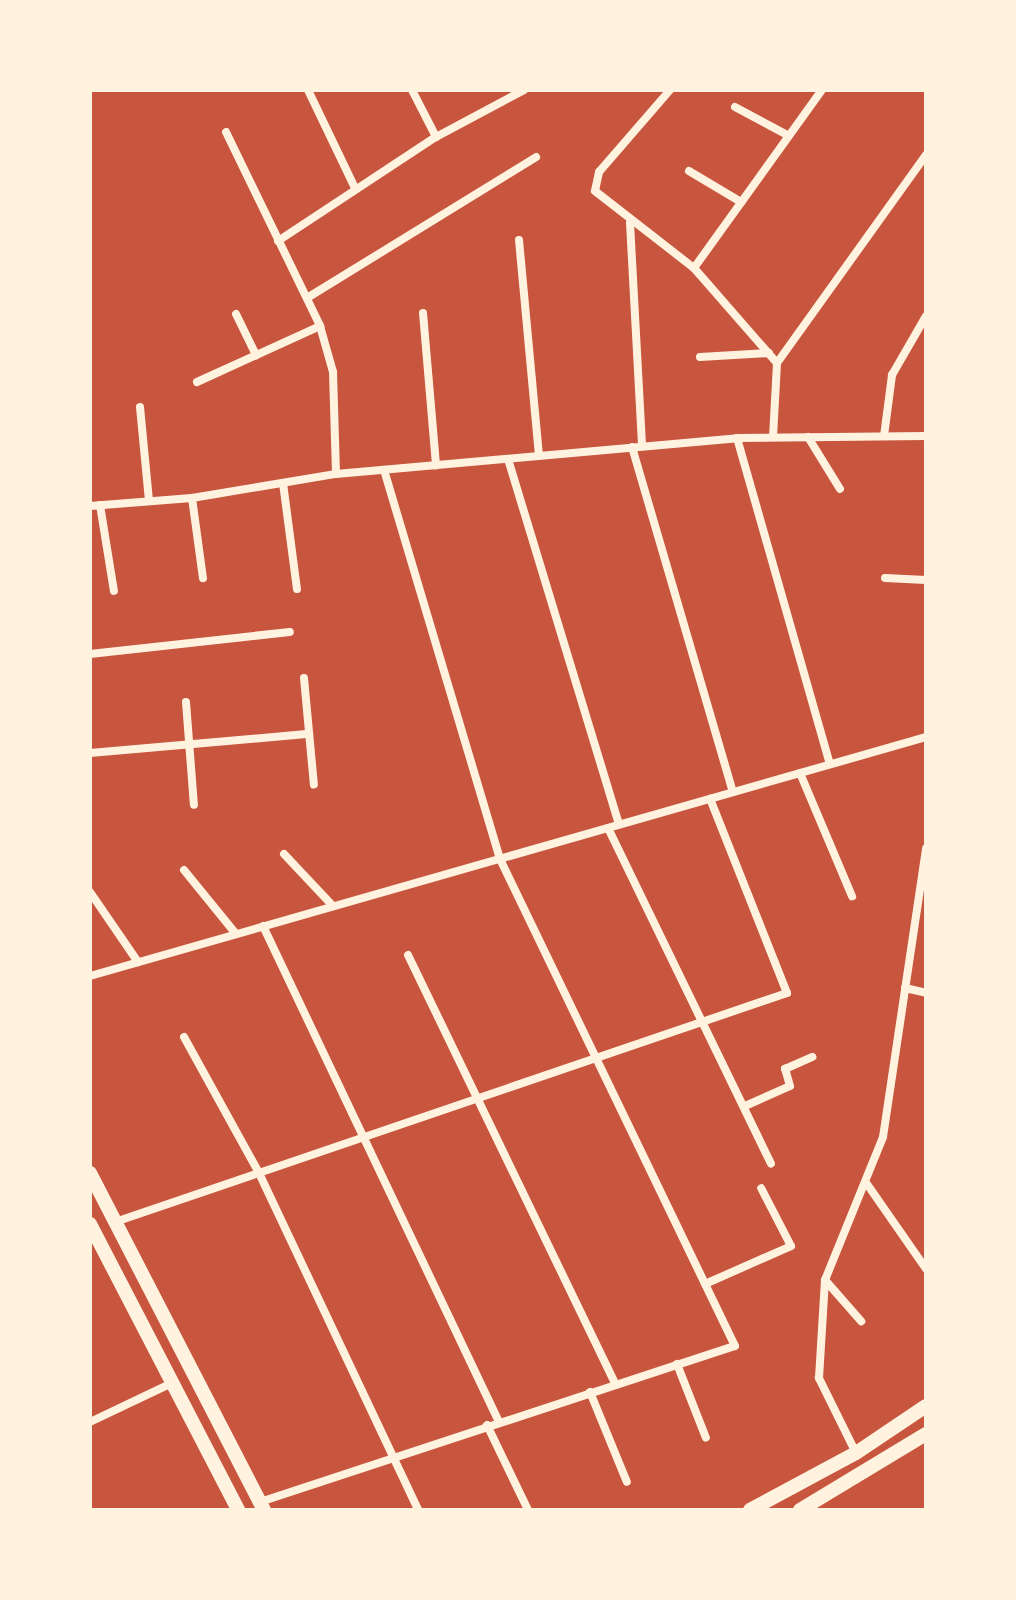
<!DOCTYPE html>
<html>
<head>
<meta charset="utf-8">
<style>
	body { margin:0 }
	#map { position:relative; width:1016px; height:1600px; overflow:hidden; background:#c8553d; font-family:"Space Grotesk",sans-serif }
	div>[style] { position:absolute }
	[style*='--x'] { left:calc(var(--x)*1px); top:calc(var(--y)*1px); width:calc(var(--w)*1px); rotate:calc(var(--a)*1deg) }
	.minor>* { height:8px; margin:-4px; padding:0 4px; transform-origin:4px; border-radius:4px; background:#fff3e0 }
	.primary>* { height:14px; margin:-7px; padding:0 7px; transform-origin:7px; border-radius:7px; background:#fff3e0 }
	span { translate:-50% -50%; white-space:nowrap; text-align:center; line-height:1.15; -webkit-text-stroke:8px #fff3e0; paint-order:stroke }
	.frame { position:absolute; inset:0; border:92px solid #fff3e0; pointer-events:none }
</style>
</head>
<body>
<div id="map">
	<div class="minor">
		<i style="--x:308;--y:90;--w:109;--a:64.4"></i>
		<i style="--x:412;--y:90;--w:53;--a:62.9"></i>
		<i style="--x:670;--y:90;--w:108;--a:130.9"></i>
		<i style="--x:599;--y:172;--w:19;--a:102"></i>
		<i style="--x:595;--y:191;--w:125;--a:37.9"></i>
		<i style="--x:694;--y:268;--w:126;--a:48.9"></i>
		<i style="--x:735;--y:107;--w:61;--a:28.2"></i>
		<i style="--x:226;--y:132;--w:216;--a:64.1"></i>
		<i style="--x:320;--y:326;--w:48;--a:74.2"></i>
		<i style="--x:333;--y:372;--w:102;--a:88.3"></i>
		<i style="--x:689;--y:171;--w:61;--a:30.8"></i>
		<i style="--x:630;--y:223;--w:223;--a:86.9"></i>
		<i style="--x:519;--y:240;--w:217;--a:84.7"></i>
		<i style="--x:278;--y:241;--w:189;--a:-33.4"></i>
		<i style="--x:436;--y:137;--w:100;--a:-28.1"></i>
		<i style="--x:694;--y:268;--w:219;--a:-54.3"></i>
		<i style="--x:307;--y:298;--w:269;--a:-31.6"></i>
		<i style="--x:423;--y:313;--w:153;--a:85.1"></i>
		<i style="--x:236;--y:314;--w:46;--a:64"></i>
		<i style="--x:700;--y:357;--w:69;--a:-3.3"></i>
		<i style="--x:197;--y:382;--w:135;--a:-24.5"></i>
		<i style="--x:140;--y:407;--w:94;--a:84.5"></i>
		<i style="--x:884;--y:436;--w:62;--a:-82.5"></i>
		<i style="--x:892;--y:375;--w:68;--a:-60"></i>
		<i style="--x:773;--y:437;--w:74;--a:-86.9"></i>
		<i style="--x:777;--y:363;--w:256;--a:-54.4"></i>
		<i style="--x:808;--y:437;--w:61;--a:58.4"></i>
		<i style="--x:737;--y:438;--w:339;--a:74.1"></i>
		<i style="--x:632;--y:447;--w:359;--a:73.7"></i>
		<i style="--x:508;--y:459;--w:382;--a:73.1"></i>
		<i style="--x:283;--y:483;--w:107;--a:82.5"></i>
		<i style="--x:192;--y:498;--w:81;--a:82.2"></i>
		<i style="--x:100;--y:505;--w:87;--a:80.8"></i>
		<i style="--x:90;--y:506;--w:102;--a:-4.5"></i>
		<i style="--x:192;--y:498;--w:146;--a:-9.5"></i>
		<i style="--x:336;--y:474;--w:403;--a:-5.1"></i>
		<i style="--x:737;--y:438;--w:189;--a:-0.6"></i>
		<i style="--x:885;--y:578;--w:41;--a:2.8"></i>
		<i style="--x:90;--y:654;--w:201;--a:-6.3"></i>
		<i style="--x:304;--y:678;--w:107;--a:84.7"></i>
		<i style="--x:186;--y:702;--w:103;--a:85.6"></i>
		<i style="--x:90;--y:753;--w:220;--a:-5"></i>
		<i style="--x:800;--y:773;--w:134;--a:67.1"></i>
		<i style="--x:608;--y:828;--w:373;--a:64.1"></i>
		<i style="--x:284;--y:854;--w:71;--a:46.7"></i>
		<i style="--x:184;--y:870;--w:82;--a:50.9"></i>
		<i style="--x:90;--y:892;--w:85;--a:55.6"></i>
		<i style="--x:263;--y:926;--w:549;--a:64.55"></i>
		<i style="--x:408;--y:955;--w:476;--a:64.2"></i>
		<i style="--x:90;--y:976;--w:869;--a:-15.95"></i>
		<i style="--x:905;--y:988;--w:22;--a:13"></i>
		<i style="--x:184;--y:1037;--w:155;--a:61.1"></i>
		<i style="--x:259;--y:1173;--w:373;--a:64.7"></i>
		<i style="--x:745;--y:1106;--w:49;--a:-24"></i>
		<i style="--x:790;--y:1086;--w:18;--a:-106"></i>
		<i style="--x:785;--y:1069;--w:30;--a:-24"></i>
		<i style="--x:867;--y:1184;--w:103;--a:55.2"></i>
		<i style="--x:115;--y:1222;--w:710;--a:-18.82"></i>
		<i style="--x:787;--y:993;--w:209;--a:-111.6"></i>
		<i style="--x:825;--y:1280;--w:55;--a:48.7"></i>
		<i style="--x:705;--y:1284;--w:94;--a:-23.8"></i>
		<i style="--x:791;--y:1246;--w:65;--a:-117.3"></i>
		<i style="--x:677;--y:1364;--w:79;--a:68.6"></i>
		<i style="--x:590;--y:1392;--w:97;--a:67.7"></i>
		<i style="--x:90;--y:1422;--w:91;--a:-25.4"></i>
		<i style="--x:487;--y:1425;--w:94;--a:64.2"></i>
		<i style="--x:856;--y:1453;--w:84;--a:-116.3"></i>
		<i style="--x:819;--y:1378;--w:98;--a:-86.5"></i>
		<i style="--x:825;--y:1280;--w:154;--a:-67.9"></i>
		<i style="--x:883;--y:1137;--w:292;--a:-81.5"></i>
		<i style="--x:260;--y:1502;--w:500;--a:-18.2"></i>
		<i style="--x:735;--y:1346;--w:541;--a:-115.76"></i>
		<i style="--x:500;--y:859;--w:406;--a:-106.6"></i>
	</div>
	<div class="primary">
		<i style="--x:90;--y:1173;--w:379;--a:62.7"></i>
		<i style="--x:90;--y:1224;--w:322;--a:62.6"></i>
		<i style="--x:750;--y:1510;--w:120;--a:-28.3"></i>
		<i style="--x:856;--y:1453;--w:84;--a:-33.9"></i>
		<i style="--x:800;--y:1510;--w:147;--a:-31.1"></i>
	</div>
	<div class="frame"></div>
</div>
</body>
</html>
